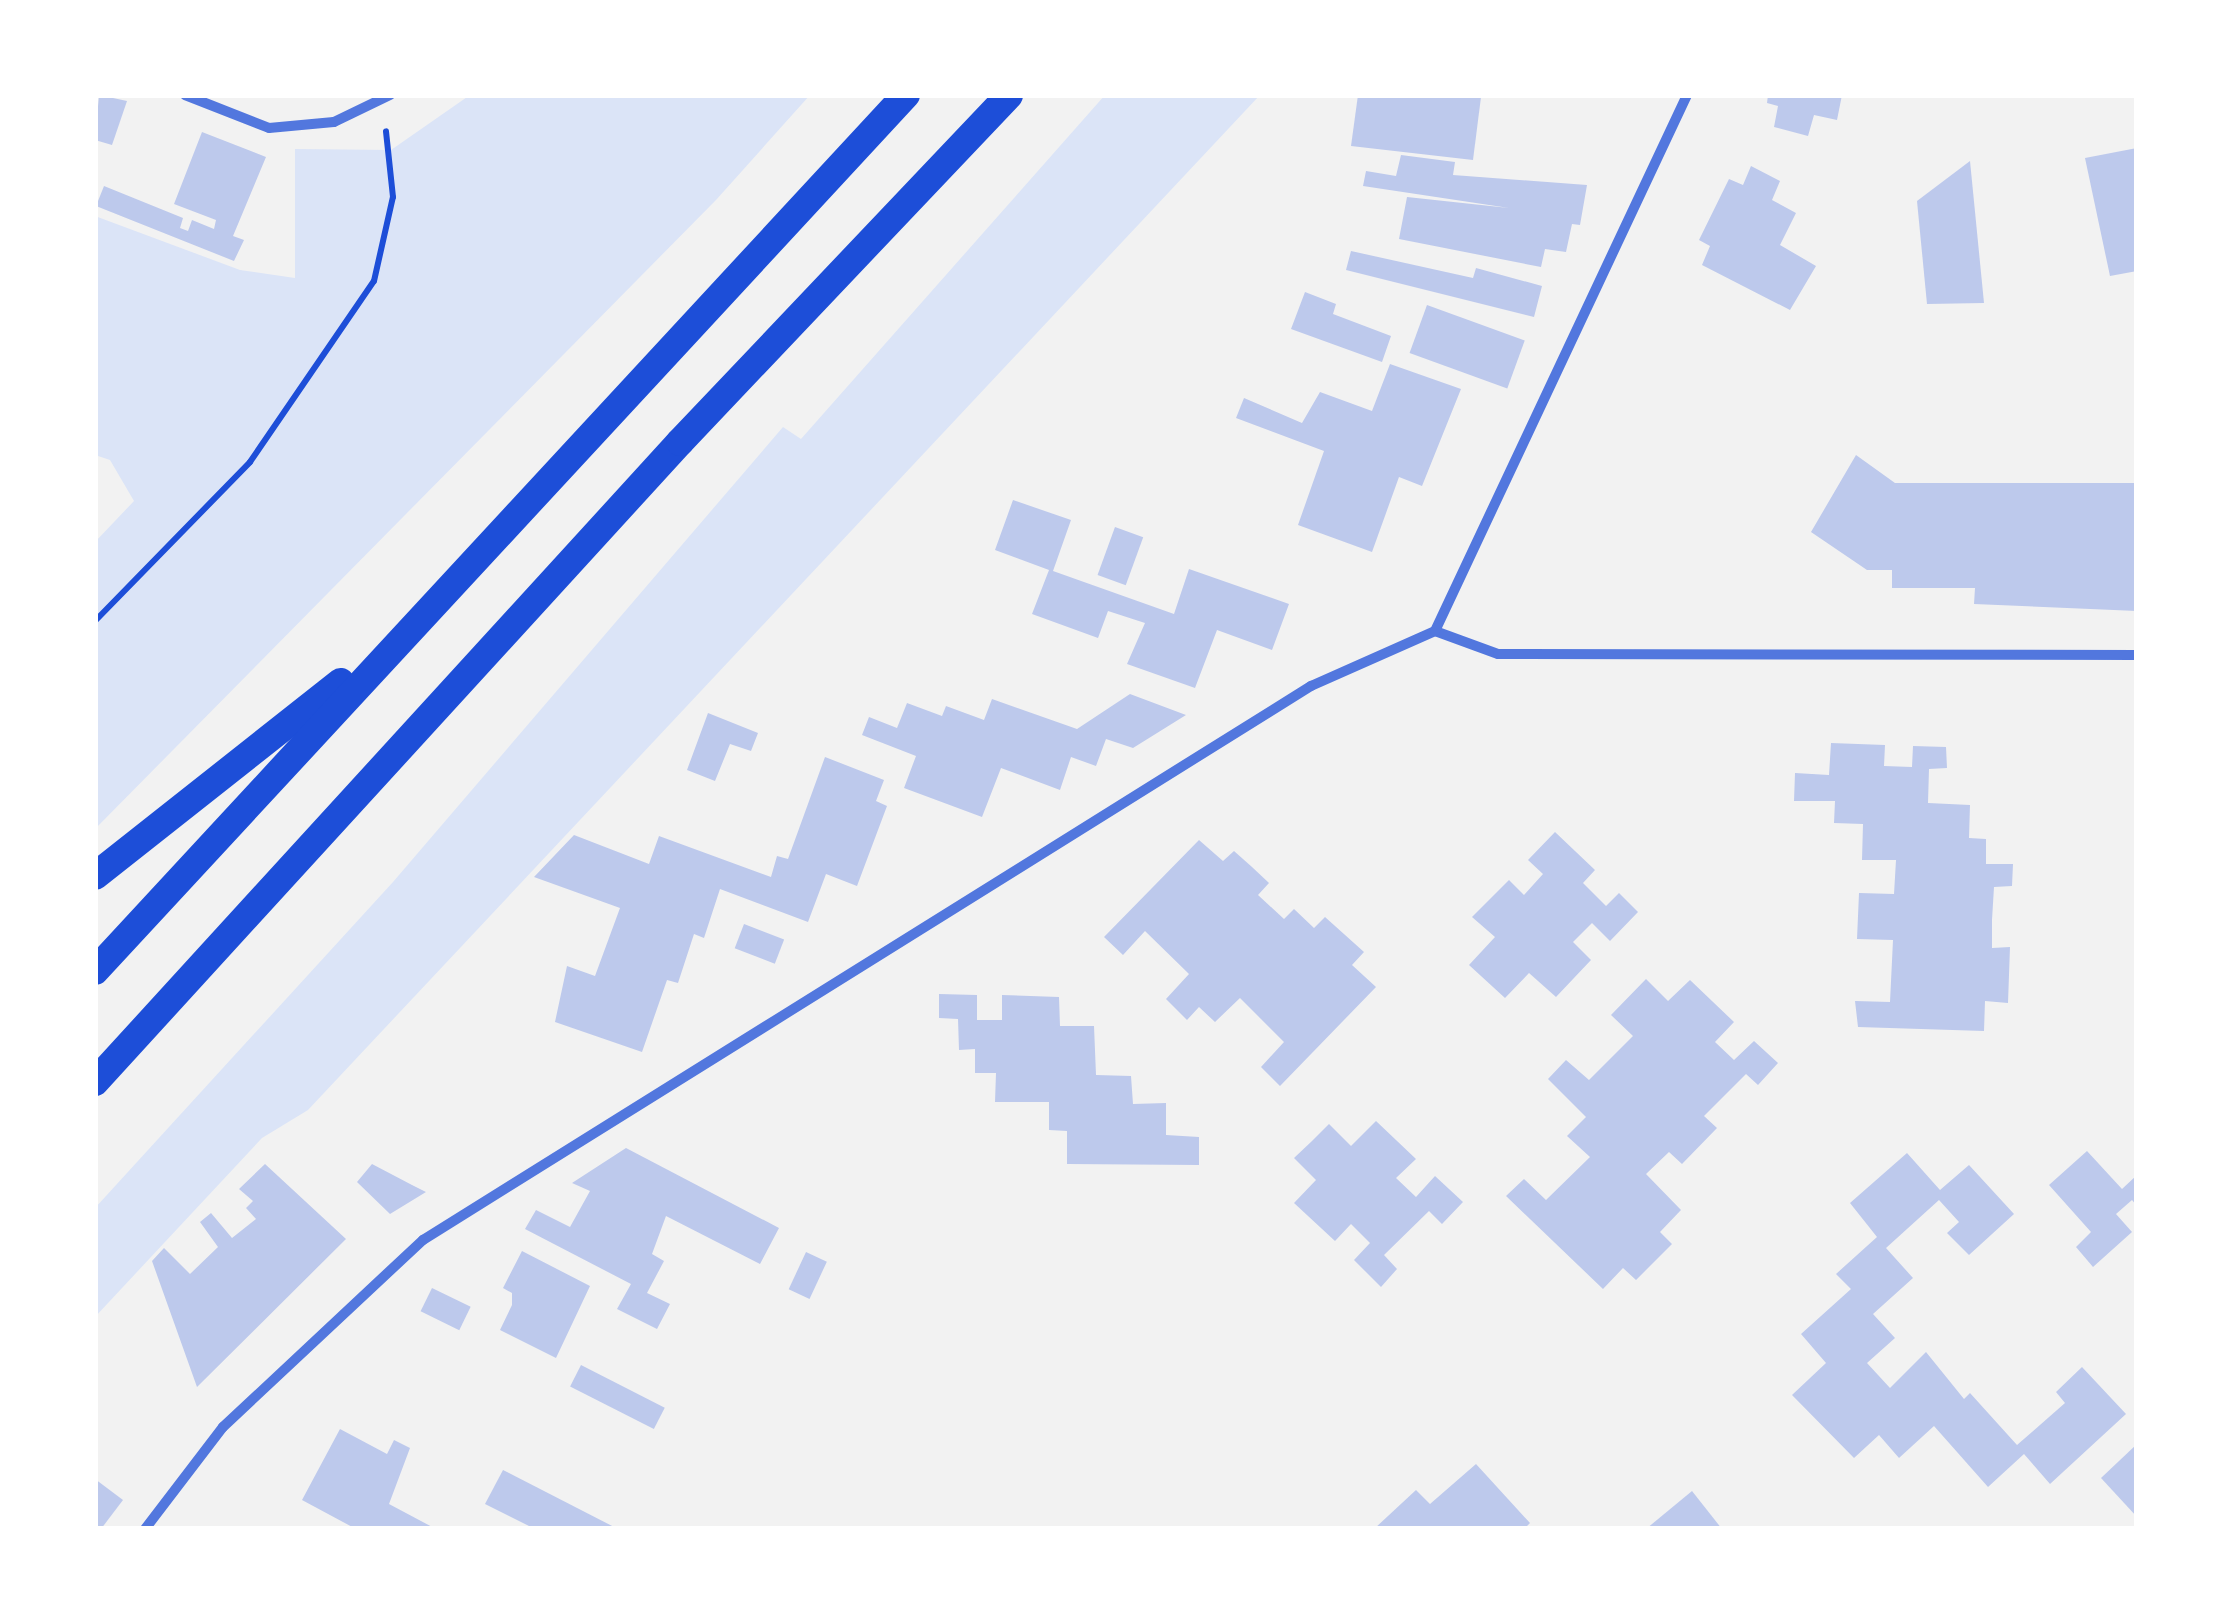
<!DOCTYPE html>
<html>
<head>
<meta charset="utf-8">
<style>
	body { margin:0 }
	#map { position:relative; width:2232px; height:1624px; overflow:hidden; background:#f2f2f2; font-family:Rubik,sans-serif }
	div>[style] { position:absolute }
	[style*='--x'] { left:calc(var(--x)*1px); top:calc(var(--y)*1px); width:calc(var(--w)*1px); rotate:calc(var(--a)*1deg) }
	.green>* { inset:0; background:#dbe4f7 }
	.building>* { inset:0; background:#bdc9ec; transform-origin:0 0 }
	.path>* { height:6px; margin:-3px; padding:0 3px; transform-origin:3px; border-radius:3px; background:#1d4ed8 }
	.minor>* { height:10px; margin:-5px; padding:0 5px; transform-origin:5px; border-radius:5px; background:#5277de }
	.trunk>* { height:28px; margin:-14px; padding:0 14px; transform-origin:14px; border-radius:14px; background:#1d4ed8 }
	span { translate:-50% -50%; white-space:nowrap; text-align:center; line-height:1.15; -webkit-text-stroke:8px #fff; paint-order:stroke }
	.frame { position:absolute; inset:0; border:98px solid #fff; pointer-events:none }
</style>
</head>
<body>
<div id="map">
	<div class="green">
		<i style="clip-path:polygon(470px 95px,810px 95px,716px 200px,95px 829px,95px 542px,134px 501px,110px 460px,95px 455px,95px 216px,240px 270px,295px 278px,295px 149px,391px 150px)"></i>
		<i style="clip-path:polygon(1105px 95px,1260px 95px,308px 1110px,262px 1138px,95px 1317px,95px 1208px,393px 882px,783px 427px,801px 439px)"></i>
	</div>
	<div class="building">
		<i style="clip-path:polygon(99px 95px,127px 101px,112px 145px,95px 140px)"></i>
		<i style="clip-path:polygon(1358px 95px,1481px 97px,1473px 160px,1351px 146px)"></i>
		<i style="clip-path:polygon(1768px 95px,1842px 95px,1837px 120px,1814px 115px,1808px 136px,1774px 127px,1778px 106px,1767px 103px)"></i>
		<i style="clip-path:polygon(202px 132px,266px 157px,233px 236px,244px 240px,234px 261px,96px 206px,104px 186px,183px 218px,180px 228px,188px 231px,192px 220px,214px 229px,216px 220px,174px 204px)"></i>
		<i style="clip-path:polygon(2137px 148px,2137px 271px,2110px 276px,2085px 158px)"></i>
		<i style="clip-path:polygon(1401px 155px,1455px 162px,1453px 175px,1587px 185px,1580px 225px,1572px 224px,1566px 252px,1545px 249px,1541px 267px,1399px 239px,1407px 197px,1509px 208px,1363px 186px,1366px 171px,1396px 176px)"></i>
		<i style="clip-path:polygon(1970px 161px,1984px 303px,1927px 304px,1917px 201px)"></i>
		<i style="clip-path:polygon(1751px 166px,1780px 181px,1772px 200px,1796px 213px,1780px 245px,1816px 266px,1790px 310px,1702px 265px,1710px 246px,1699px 240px,1729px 179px,1743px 185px)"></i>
		<i style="clip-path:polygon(1351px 251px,1473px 278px,1476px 268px,1542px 286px,1534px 317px,1346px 270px)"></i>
		<i style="clip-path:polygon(1305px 292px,1336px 304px,1333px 314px,1391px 336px,1382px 362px,1291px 329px)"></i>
		<i style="left:1427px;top:305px;width:104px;height:51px;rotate:20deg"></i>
		<i style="clip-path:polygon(1390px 364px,1461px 389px,1422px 486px,1399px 477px,1372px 552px,1298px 525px,1324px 451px,1236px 418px,1244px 398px,1302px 423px,1320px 392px,1372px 411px)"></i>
		<i style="clip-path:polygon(1856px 455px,1895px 483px,2137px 483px,2137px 611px,1974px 604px,1975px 588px,1892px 588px,1892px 570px,1867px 570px,1811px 532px)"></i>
		<i style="clip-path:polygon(1013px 500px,1071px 520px,1053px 571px,1174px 614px,1189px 569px,1289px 604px,1272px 650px,1217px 630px,1195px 688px,1127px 664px,1145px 623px,1108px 611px,1098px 638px,1032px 614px,1049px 570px,995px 550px)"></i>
		<i style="left:1115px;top:527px;width:30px;height:51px;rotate:20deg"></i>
		<i style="clip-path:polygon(1130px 694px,1186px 715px,1133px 748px,1106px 739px,1096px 766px,1071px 757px,1060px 790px,1001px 768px,982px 817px,904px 788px,916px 756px,862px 735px,869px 717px,897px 728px,907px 703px,942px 716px,946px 706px,984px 720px,992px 699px,1077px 729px)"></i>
		<i style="clip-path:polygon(708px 713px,758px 733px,751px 751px,730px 744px,715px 781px,687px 770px)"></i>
		<i style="clip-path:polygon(1831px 743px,1885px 745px,1884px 766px,1912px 767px,1913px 746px,1946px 747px,1947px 768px,1929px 769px,1928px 803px,1970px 805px,1969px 838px,1986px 839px,1986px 864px,2013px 864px,2012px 886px,1994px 887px,1992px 920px,1992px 948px,2010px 947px,2008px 1003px,1985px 1001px,1984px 1031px,1858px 1027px,1855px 1001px,1890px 1002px,1893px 940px,1857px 939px,1859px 893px,1894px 894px,1896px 860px,1862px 860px,1863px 824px,1834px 823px,1835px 801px,1794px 801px,1795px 773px,1829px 775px)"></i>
		<i style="clip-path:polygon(825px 757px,884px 780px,876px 801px,887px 806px,857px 886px,826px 874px,808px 922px,720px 889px,704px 938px,694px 934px,678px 983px,667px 980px,642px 1052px,555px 1022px,567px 966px,595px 976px,620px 908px,534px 877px,574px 835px,649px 864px,659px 836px,771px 877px,777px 856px,788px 859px)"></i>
		<i style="clip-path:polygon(1555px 832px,1595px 870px,1583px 883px,1606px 906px,1619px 893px,1638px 912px,1610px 941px,1592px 923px,1573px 942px,1591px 960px,1556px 997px,1529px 973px,1505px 998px,1469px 965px,1495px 937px,1472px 917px,1509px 880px,1524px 895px,1543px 874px,1528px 860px)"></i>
		<i style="clip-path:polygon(1199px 840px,1223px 861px,1234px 851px,1252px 867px,1269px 883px,1258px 895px,1284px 919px,1294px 909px,1314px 928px,1325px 917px,1364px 952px,1352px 965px,1376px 987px,1280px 1086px,1261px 1067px,1284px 1042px,1240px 998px,1215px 1022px,1199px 1007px,1187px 1020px,1166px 999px,1189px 974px,1145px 931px,1123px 955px,1104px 937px)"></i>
		<i style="left:744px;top:924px;width:43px;height:26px;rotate:21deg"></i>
		<i style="clip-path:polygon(1646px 979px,1668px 1001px,1690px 980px,1734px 1022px,1715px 1042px,1734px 1060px,1754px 1041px,1778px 1063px,1758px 1085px,1746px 1074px,1704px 1116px,1717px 1128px,1682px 1164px,1669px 1152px,1646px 1174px,1681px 1210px,1660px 1232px,1672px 1244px,1636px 1280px,1623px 1268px,1603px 1289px,1506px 1196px,1524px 1179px,1546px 1200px,1590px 1157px,1567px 1136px,1586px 1117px,1548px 1079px,1566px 1060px,1589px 1080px,1633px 1036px,1611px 1015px)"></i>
		<i style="clip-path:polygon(939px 994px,977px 995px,977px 1020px,1002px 1020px,1002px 995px,1059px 997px,1060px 1026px,1094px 1026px,1096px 1075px,1131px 1076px,1133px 1104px,1166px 1103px,1166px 1135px,1199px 1137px,1199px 1165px,1067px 1164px,1067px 1131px,1049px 1130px,1049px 1102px,995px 1102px,996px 1073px,975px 1073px,975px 1049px,959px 1050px,958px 1019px,939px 1018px)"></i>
		<i style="clip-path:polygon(1376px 1121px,1416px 1159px,1396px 1178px,1416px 1197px,1435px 1176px,1463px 1202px,1442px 1224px,1429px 1211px,1384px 1255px,1397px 1269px,1381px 1287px,1354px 1260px,1370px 1243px,1351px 1224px,1335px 1241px,1294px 1203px,1316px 1180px,1294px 1158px,1312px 1141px,1329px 1124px,1351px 1146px)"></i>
		<i style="clip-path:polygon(626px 1148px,779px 1228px,760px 1264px,666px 1216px,652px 1254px,664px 1261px,647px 1293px,670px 1304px,657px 1329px,617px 1309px,631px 1284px,525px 1229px,536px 1210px,570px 1227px,590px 1191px,572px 1183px)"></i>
		<i style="clip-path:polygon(2087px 1151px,2122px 1189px,2137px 1175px,2137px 1206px,2132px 1200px,2116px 1214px,2132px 1232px,2093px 1267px,2076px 1247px,2091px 1232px,2049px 1185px)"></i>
		<i style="clip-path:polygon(1907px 1153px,1940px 1190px,1969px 1165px,2014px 1214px,1969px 1255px,1947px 1233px,1959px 1222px,1939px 1200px,1886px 1248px,1913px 1278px,1873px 1314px,1895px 1338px,1867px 1363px,1890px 1388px,1926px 1352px,1964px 1399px,1970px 1393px,2017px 1445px,2065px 1403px,2056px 1392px,2082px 1367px,2126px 1414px,2050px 1484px,2024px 1454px,1988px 1487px,1934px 1426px,1899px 1458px,1879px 1435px,1854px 1458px,1792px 1395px,1826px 1363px,1801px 1334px,1851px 1289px,1836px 1274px,1877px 1237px,1850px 1203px)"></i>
		<i style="clip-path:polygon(265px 1164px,346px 1239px,197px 1387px,152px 1261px,164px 1248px,190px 1274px,218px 1247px,200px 1222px,211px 1213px,232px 1238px,256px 1219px,246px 1208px,253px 1201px,239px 1189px)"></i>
		<i style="clip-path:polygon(372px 1164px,412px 1185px,426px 1192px,390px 1214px,357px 1182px)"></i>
		<i style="clip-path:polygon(522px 1251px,590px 1286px,556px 1358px,500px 1330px,512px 1305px,512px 1293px,503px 1288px)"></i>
		<i style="left:806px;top:1252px;width:23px;height:41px;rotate:25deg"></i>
		<i style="left:432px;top:1288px;width:43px;height:26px;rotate:26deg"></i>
		<i style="left:581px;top:1365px;width:94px;height:24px;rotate:27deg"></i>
		<i style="clip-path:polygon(340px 1429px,387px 1454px,394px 1440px,410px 1448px,389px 1504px,436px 1529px,356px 1529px,302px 1500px)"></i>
		<i style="clip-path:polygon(2137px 1444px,2137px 1517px,2101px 1478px)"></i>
		<i style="clip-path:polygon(1476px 1464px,1530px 1523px,1524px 1529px,1374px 1529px,1416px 1490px,1430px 1504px)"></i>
		<i style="clip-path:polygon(503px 1470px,618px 1529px,535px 1529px,485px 1504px)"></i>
		<i style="clip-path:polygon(95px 1479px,123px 1500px,101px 1529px,95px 1529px)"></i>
		<i style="clip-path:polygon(1692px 1491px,1722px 1529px,1646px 1529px)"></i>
	</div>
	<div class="path">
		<i style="--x:95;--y:621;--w:222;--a:-45.7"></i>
		<i style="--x:250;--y:462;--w:219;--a:-55.6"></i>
		<i style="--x:374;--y:281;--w:86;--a:-77.3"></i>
		<i style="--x:393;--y:197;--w:66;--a:-96.1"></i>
	</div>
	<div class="minor">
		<i style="--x:185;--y:95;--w:90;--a:21.4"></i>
		<i style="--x:269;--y:128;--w:65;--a:-5.3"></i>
		<i style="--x:334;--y:122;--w:62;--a:-25.7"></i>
		<i style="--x:1435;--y:631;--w:67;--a:20.1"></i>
		<i style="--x:1498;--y:654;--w:639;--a:0.09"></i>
		<i style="--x:145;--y:1529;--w:128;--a:-52.6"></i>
		<i style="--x:223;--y:1427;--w:274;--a:-43.1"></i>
		<i style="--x:423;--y:1240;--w:1047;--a:-31.96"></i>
		<i style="--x:1311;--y:686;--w:136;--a:-23.9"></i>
		<i style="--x:1435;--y:631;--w:592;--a:-64.82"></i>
	</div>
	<div class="trunk">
		<i style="--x:95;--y:876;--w:313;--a:-38.3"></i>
		<i style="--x:95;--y:971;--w:1194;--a:-47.21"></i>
		<i style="--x:95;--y:1082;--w:867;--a:-47.57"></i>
		<i style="--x:680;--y:442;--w:478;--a:-46.5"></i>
	</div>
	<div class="frame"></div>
</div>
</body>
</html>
